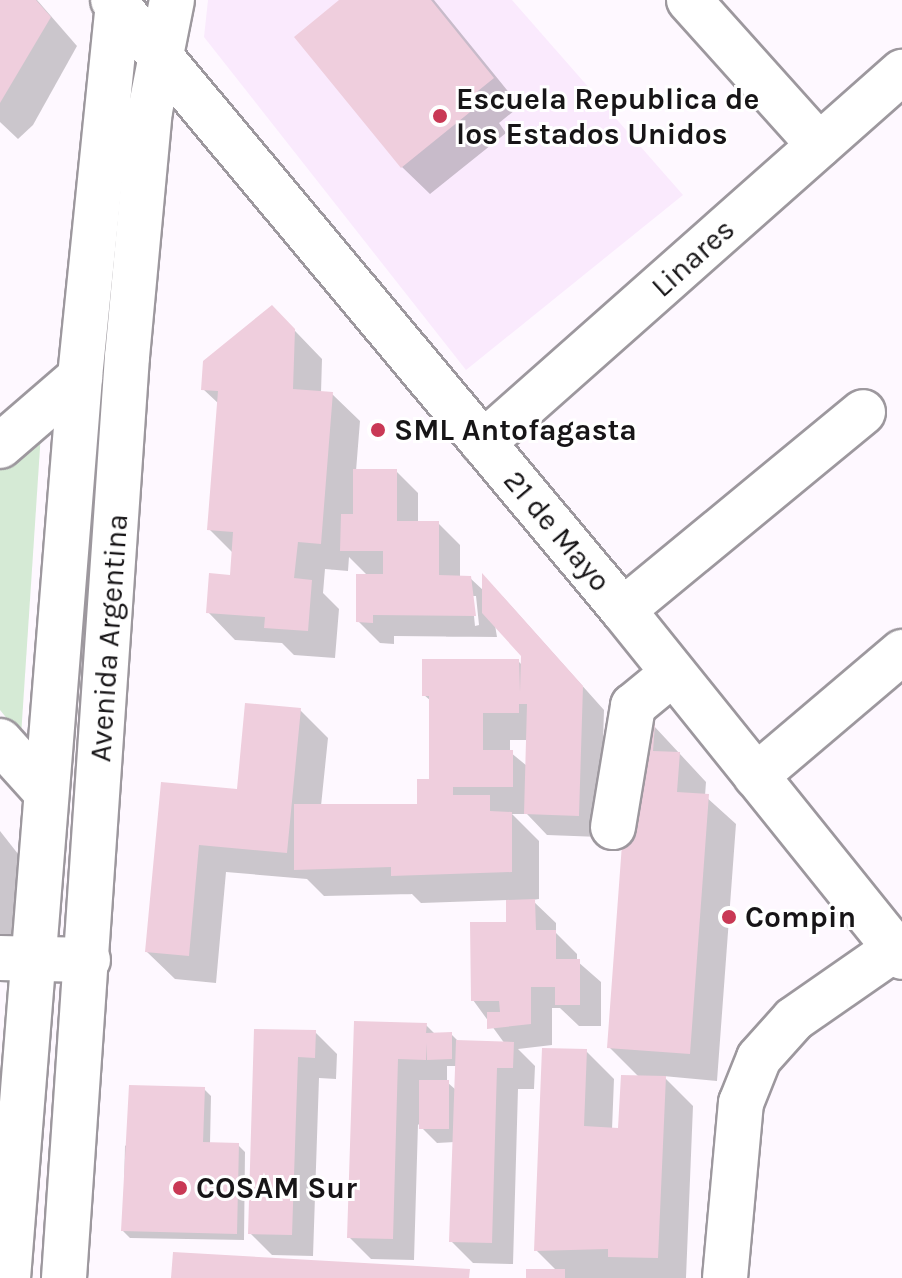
<!DOCTYPE html>
<html>
<head>
<meta charset="utf-8">
<style>
	body { margin:0 }
	#map { position:relative; width:902px; height:1278px; overflow:hidden; background:#fef8ff; font-family:Karla,sans-serif }
	div>[style] { position:absolute }
	[style*='--x'] { left:calc(var(--x)*1px); top:calc(var(--y)*1px); width:calc(var(--w)*1px); rotate:calc(var(--a)*1deg) }
	.education>* { inset:0; background:#faeafd }
	.green>* { inset:0; background:#d5ead5 }
	.shadow>* { inset:0; background:#0003 }
	.building>* { inset:0; background:#efcedd; transform-origin:0 0 }
	.roads { filter:drop-shadow(2px 0 #9d989e) drop-shadow(-2px 0 #9d989e) drop-shadow(0 2px #9d989e) drop-shadow(0 -2px #9d989e) }
	.minor>* { height:44px; margin:-22px; padding:0 22px; transform-origin:22px; border-radius:22px; background:#fff }
	.major>* { height:44px; margin:-22px; padding:0 22px; transform-origin:22px; border-radius:22px; background:#fff }
	.dots>* { width:22px; height:22px; translate:-50% -50%; box-sizing:border-box; border:4px solid #fff; border-radius:50% }
	span { translate:-50% -50%; white-space:nowrap; text-align:center; line-height:1.15; -webkit-text-stroke:6px #fff; paint-order:stroke }
	.poi-label { font-size:30px; color:#171517; font-weight:700 }
	.left { translate:0 -50%; text-align:left }
	.street-label { font-size:30px; color:#171517 }
</style>
</head>
<body>
<div id="map">
	<div class="education">
		<i style="clip-path:polygon(208px 0,512px 0,683px 195px,466px 370px,204px 37px)"></i>
	</div>
	<div class="green">
		<i style="clip-path:polygon(41px 433px,21px 736px,0 710px,0 459px)"></i>
	</div>
	<div class="shadow">
		<i style="clip-path:polygon(0 0,37px 0,77px 46px,33px 125px,18px 139px,0 122px)"></i>
		<i style="clip-path:polygon(343px 0,434px 0,520px 106px,499px 123px,506px 133px,430px 194px,402px 167px)"></i>
		<i style="clip-path:polygon(evenodd,272px 307px,322px 359px,321px 393px,332px 394px,360px 421px,356px 471px,396px 471px,418px 493px,418px 523px,438px 523px,460px 545px,460px 577px,470px 578px,484px 591px,503px 597px,604px 710px,600px 837px,547px 835px,527px 814px,512px 814px,539px 841px,539px 899px,532px 900px,556px 923px,556px 933px,577px 954px,577px 961px,601px 982px,601px 1026px,579px 1026px,560px 1008px,552px 1008px,552px 1045px,518px 1049px,535px 1066px,534px 1089px,518px 1089px,513px 1264px,473px 1263px,451px 1241px,455px 1142px,437px 1143px,418px 1124px,414px 1260px,371px 1259px,349px 1237px,356px 1023px,426px 1025px,435px 1034px,451px 1034px,459px 1042px,505px 1044px,473px 1000px,508px 924px,508px 900px,421px 903px,412px 894px,324px 896px,307px 879px,226px 872px,216px 983px,175px 979px,147px 952px,163px 784px,239px 791px,300px 710px,328px 738px,321px 806px,419px 806px,431px 781px,431px 701px,424px 695px,518px 661px,522px 665px,522px 655px,495px 625px,497px 637px,394px 636px,394px 644px,380px 643px,358px 621px,368px 576px,349px 557px,348px 571px,325px 569px,323px 593px,339px 609px,335px 658px,294px 655px,282px 643px,235px 640px,208px 612px,232px 577px,234px 554px,209px 529px,219px 404px,203px 389px,272px 307px,472px 596px,476px 596px,479px 625px,475px 626px,472px 596px,272px 307px,510px 740px,528px 740px,527px 766px,510px 752px,510px 740px,272px 307px,447px 1066px,457px 1066px,456px 1090px,447px 1082px,447px 1066px)"></i>
		<i style="clip-path:polygon(654px 726px,706px 782px,705px 796px,736px 824px,717px 1081px,663px 1076px,693px 1106px,686px 1278px,528px 1278px,557px 1271px,536px 1250px,586px 1051px,614px 1079px,612px 1130px,620px 1130px,639px 1077px,609px 1047px)"></i>
		<i style="clip-path:polygon(0 831px,22px 859px,24px 936px,0 934px)"></i>
		<i style="clip-path:polygon(256px 1031px,315px 1032px,337px 1054px,336px 1079px,319px 1078px,313px 1256px,272px 1255px,250px 1233px)"></i>
		<i style="clip-path:polygon(204px 1089px,211px 1096px,210px 1144px,238px 1145px,245px 1152px,244px 1240px,130px 1238px,123px 1231px,125px 1146px)"></i>
	</div>
	<div class="building">
		<i style="clip-path:polygon(0 0,36px 0,51px 17px,0 103px)"></i>
		<i style="clip-path:polygon(339px 0,431px 0,494px 78px,473px 95px,480px 104px,401px 168px,294px 37px)"></i>
		<i style="clip-path:polygon(272px 305px,295px 329px,293px 389px,333px 392px,321px 544px,298px 542px,294px 578px,312px 580px,308px 631px,264px 628px,265px 617px,206px 613px,209px 573px,230px 575px,233px 532px,207px 530px,218px 391px,201px 390px,203px 361px)"></i>
		<i style="clip-path:polygon(353px 469px,397px 469px,397px 521px,439px 521px,439px 575px,471px 576px,476px 616px,373px 615px,373px 623px,356px 622px,356px 574px,383px 574px,383px 551px,340px 551px,341px 514px,353px 514px)"></i>
		<i style="clip-path:polygon(482px 573px,583px 686px,579px 816px,524px 814px,527px 704px,519px 704px,519px 713px,483px 713px,483px 750px,513px 750px,513px 787px,453px 787px,453px 795px,490px 795px,490px 811px,512px 812px,512px 872px,391px 876px,391px 867px,294px 870px,294px 804px,417px 804px,417px 779px,429px 779px,429px 696px,422px 696px,422px 659px,519px 659px,520px 692px,521px 656px,482px 613px)"></i>
		<i style="clip-path:polygon(245px 703px,301px 708px,287px 853px,199px 845px,189px 956px,145px 952px,161px 782px,237px 789px)"></i>
		<i style="clip-path:polygon(631px 722px,655px 724px,653px 751px,680px 752px,677px 792px,709px 794px,690px 1054px,607px 1048px)"></i>
		<i style="clip-path:polygon(535px 899px,536px 930px,556px 930px,556px 959px,580px 959px,580px 1005px,555px 1005px,555px 987px,531px 987px,531px 1024px,487px 1029px,487px 1012px,500px 1012px,499px 1001px,471px 1001px,470px 922px,506px 922px,506px 900px)"></i>
		<i style="clip-path:polygon(354px 1021px,427px 1023px,426px 1033px,452px 1032px,452px 1059px,427px 1060px,426px 1043px,426px 1060px,398px 1059px,393px 1239px,347px 1238px)"></i>
		<i style="clip-path:polygon(254px 1029px,316px 1030px,315px 1058px,298px 1057px,292px 1235px,248px 1234px)"></i>
		<i style="clip-path:polygon(456px 1040px,514px 1042px,513px 1068px,497px 1068px,492px 1243px,449px 1242px)"></i>
		<i style="clip-path:polygon(542px 1048px,587px 1049px,584px 1126px,618px 1128px,621px 1075px,666px 1076px,658px 1258px,608px 1257px,608px 1249px,534px 1251px)"></i>
		<i style="left:419px;top:1080px;width:30px;height:49px"></i>
		<i style="clip-path:polygon(129px 1085px,205px 1087px,203px 1142px,239px 1143px,237px 1234px,121px 1231px)"></i>
		<i style="clip-path:polygon(173px 1252px,470px 1269px,469px 1278px,171px 1278px)"></i>
		<i style="left:526px;top:1269px;width:39px;height:9px"></i>
	</div>
	<div class="roads">
		<div class="minor">
			<i style="--x:113;--y:0;--w:795;--a:50.1"></i>
			<i style="--x:623;--y:610;--w:445;--a:51.2"></i>
			<i style="--x:689;--y:0;--w:195;--a:48.1"></i>
			<i style="--x:483;--y:443;--w:560;--a:-41.52"></i>
			<i style="--x:0;--y:446;--w:106;--a:-40.8"></i>
			<i style="--x:623;--y:610;--w:311;--a:-39.5"></i>
			<i style="--x:0;--y:741;--w:69;--a:48"></i>
			<i style="--x:756;--y:776;--w:192;--a:-40.3"></i>
			<i style="--x:613;--y:827;--w:123;--a:-80.6"></i>
			<i style="--x:633;--y:706;--w:50;--a:-39.4"></i>
			<i style="--x:0;--y:958;--w:88;--a:1.3"></i>
			<i style="--x:725;--y:1278;--w:176;--a:-84.8"></i>
			<i style="--x:741;--y:1103;--w:48;--a:-68.2"></i>
			<i style="--x:759;--y:1058;--w:52;--a:-48.1"></i>
			<i style="--x:794;--y:1019;--w:131;--a:-34.8"></i>
		</div>
		<div class="major">
			<i style="--x:8;--y:1278;--w:904;--a:-85.43"></i>
			<i style="--x:80;--y:377;--w:379;--a:-84.2"></i>
			<i style="--x:64;--y:1278;--w:923;--a:-86.09"></i>
			<i style="--x:127;--y:357;--w:247;--a:-84.7"></i>
			<i style="--x:150;--y:111;--w:113;--a:-78.8"></i>
		</div>
	</div>
	<div class="dots">
		<i style="left:440px;top:116px;background:#c93955"></i>
		<i style="left:378px;top:430px;background:#c93955"></i>
		<i style="left:729px;top:917px;background:#c93955"></i>
		<i style="left:180px;top:1188px;background:#c93955"></i>
	</div>
	<div class="poi-label">
		<span class="left" style="left:456px;top:116px">Escuela Republica de<br>los Estados Unidos</span>
		<span class="left" style="left:394px;top:430px">SML Antofagasta</span>
		<span class="left" style="left:745px;top:917px">Compin</span>
		<span class="left" style="left:196px;top:1188px">COSAM Sur</span>
	</div>
	<div class="street-label">
		<span style="left:693px;top:258px;rotate:-42deg">Linares</span>
		<span style="left:557px;top:531px;rotate:50deg">21 de Mayo</span>
		<span style="left:109px;top:638px;rotate:-86deg">Avenida Argentina</span>
	</div>
</div>
</body>
</html>
